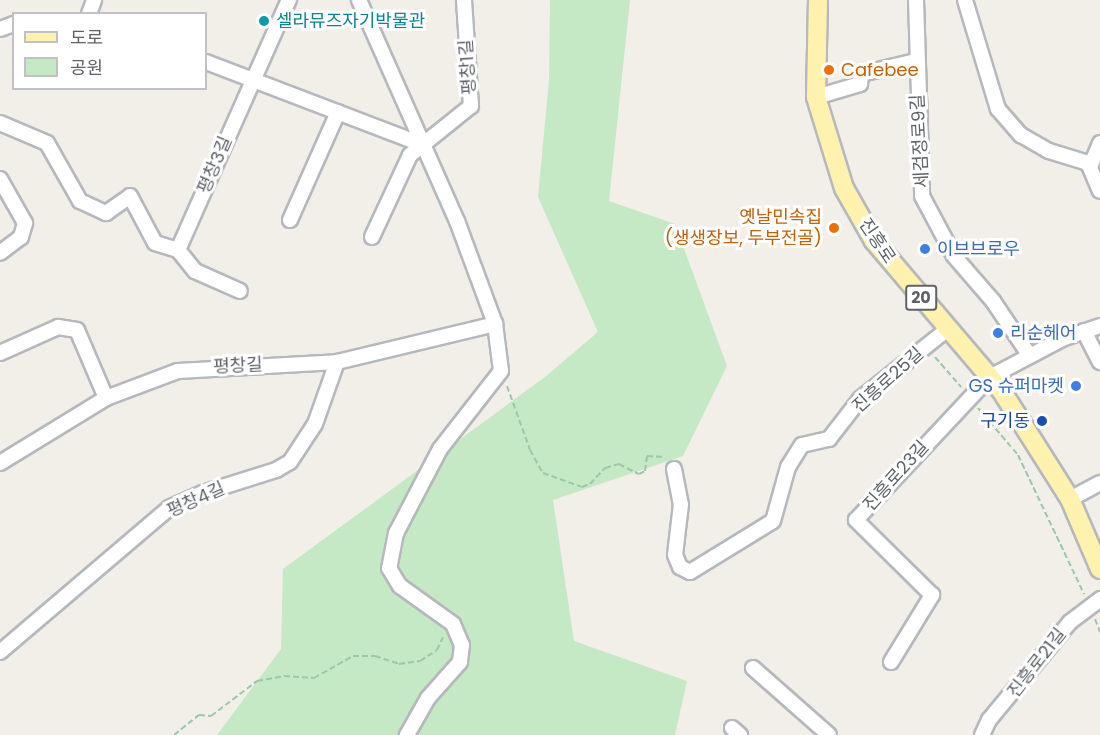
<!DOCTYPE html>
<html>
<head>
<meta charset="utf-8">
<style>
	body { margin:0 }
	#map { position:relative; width:1100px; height:735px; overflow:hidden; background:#f1efe8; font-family:Poppins,"Noto Sans KR",sans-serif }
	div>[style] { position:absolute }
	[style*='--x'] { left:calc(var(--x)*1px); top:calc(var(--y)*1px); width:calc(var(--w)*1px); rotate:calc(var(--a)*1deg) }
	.green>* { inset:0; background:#c5e8c5 }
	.path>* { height:2px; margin-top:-1px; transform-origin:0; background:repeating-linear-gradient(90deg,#9cc7a9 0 6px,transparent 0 9px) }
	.roads { filter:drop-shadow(2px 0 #b5b8bc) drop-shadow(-2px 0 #b5b8bc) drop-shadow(0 2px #b5b8bc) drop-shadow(0 -2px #b5b8bc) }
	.minor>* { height:14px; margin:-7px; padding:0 7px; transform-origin:7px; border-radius:7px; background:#fff }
	.major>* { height:18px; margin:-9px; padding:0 9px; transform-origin:9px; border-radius:9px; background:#fff2af }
	.dots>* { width:16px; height:16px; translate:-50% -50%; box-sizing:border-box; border:3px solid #fff; border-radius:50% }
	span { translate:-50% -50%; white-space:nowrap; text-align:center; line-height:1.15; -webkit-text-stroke:6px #fff; paint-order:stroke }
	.shield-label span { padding:2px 4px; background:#fff; border:2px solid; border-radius:4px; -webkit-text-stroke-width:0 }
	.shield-label { font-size:16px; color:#5f6368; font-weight:700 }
	.culture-label { font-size:18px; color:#0d838f }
	.left { translate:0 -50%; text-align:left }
	.street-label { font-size:18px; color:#5f6368 }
	.food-label { font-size:18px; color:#c56008 }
	.right { translate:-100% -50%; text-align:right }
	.shop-label { font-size:18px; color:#366cbe }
	.transit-label { font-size:18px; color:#164399 }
	.legend { position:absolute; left:12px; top:12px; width:195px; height:78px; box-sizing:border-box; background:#fff; border:2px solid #bfc1c3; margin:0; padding:8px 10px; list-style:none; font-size:18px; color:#5f6368 }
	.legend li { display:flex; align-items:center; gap:12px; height:30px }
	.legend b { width:30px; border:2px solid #bfc1c3 }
</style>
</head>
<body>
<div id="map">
	<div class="green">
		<i style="clip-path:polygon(550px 0,630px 0,609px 201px,675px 224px,727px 366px,683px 456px,553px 500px,574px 641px,687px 681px,675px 735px,217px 735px,281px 649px,283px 569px,545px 377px,598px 332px,538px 197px,549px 80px)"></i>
	</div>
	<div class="path">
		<i style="--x:935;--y:357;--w:40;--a:49"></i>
		<i style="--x:507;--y:386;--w:68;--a:70.2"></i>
		<i style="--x:530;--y:450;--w:26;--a:61"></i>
		<i style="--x:543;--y:473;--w:41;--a:19.7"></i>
		<i style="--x:582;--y:487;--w:9;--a:-21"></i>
		<i style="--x:590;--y:484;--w:22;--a:-47"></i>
		<i style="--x:605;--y:468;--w:15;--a:-16"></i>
		<i style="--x:619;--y:464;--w:22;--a:27"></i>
		<i style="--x:639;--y:474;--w:7;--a:-27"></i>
		<i style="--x:645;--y:471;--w:15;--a:-82"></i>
		<i style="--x:647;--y:456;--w:18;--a:3"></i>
		<i style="--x:978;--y:408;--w:62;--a:49.6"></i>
		<i style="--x:1018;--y:455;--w:154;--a:64.6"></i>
		<i style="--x:1095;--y:619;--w:14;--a:69"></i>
		<i style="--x:174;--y:735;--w:32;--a:-39"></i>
		<i style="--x:199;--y:715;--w:12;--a:5"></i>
		<i style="--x:211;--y:716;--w:58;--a:-37.3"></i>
		<i style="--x:257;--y:681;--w:27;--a:-10"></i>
		<i style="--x:284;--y:676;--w:30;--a:4"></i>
		<i style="--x:314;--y:678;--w:45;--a:-29.4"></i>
		<i style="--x:353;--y:656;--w:22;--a:0"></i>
		<i style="--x:375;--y:656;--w:25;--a:18"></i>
		<i style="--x:399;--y:664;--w:21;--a:-8"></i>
		<i style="--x:420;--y:661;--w:20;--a:-33"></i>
		<i style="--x:437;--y:650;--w:14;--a:-65"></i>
	</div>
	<div class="roads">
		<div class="minor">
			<i style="--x:359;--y:0;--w:242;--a:66.1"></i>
			<i style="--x:457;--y:221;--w:110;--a:69.7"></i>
			<i style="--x:495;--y:324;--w:47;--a:82.7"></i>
			<i style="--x:501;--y:371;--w:99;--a:128"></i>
			<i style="--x:440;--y:449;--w:95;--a:117.6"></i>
			<i style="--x:396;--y:533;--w:36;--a:101"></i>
			<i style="--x:389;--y:568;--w:21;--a:59"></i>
			<i style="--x:400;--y:586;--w:65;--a:35.6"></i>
			<i style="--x:453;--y:624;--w:23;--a:67"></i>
			<i style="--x:462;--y:645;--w:17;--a:97"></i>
			<i style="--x:460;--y:662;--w:48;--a:131.6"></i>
			<i style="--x:428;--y:698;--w:43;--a:119.6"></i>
			<i style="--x:916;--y:0;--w:196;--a:88.2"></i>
			<i style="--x:922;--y:196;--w:68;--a:61.9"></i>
			<i style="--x:954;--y:256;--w:60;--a:49.1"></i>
			<i style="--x:993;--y:301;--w:66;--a:56.1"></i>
			<i style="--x:965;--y:0;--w:114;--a:73.2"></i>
			<i style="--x:998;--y:109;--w:35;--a:49"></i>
			<i style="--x:1021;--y:135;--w:32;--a:30"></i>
			<i style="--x:1049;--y:151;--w:41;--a:17.1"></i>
			<i style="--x:1088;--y:163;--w:30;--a:67"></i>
			<i style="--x:89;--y:14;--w:15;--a:-70"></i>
			<i style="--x:0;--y:29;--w:15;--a:-20"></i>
			<i style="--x:206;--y:62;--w:230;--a:20.9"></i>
			<i style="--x:816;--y:97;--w:46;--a:-16.5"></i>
			<i style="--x:860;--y:84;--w:10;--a:-84"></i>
			<i style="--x:861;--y:74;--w:57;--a:-13.3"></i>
			<i style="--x:0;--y:123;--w:51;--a:23.1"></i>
			<i style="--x:47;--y:143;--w:67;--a:60.4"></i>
			<i style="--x:80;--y:201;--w:29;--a:25"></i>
			<i style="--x:106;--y:213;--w:29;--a:-35"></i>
			<i style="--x:130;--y:196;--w:53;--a:62"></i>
			<i style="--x:155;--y:243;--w:24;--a:17"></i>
			<i style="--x:178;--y:250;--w:27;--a:51"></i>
			<i style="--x:195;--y:271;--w:49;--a:24"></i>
			<i style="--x:1090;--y:167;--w:26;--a:-67"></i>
			<i style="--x:0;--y:179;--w:51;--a:60.4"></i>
			<i style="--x:25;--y:223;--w:15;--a:106"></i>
			<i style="--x:21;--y:237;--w:26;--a:143"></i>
			<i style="--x:290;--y:220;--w:118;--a:-66"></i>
			<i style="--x:372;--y:237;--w:90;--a:-65.1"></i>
			<i style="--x:410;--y:155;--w:78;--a:-38.8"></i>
			<i style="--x:471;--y:106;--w:106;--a:-93.8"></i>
			<i style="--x:178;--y:250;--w:274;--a:-66.1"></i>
			<i style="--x:1084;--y:331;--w:35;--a:63"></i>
			<i style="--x:0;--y:353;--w:64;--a:-24.1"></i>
			<i style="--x:58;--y:327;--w:19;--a:9"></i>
			<i style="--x:77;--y:330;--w:74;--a:66.9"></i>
			<i style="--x:0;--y:463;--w:124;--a:-31.5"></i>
			<i style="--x:106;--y:398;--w:77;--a:-20.6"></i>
			<i style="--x:178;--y:371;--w:159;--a:-3.2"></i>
			<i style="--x:337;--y:362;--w:163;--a:-13.5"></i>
			<i style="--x:674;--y:469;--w:36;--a:79"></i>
			<i style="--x:681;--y:504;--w:51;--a:96.7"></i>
			<i style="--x:675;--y:555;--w:13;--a:67"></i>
			<i style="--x:680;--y:567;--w:11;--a:27"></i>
			<i style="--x:690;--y:572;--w:97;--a:-31.6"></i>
			<i style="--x:773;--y:521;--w:56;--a:-74.5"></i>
			<i style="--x:788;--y:467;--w:26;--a:-58"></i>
			<i style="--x:802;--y:445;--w:28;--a:-13"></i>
			<i style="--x:829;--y:439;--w:51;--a:-52.2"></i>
			<i style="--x:860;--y:399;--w:114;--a:-38.6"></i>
			<i style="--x:1070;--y:499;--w:34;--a:-28"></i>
			<i style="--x:0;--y:652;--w:222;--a:-40.4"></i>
			<i style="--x:169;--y:508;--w:37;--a:-24"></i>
			<i style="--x:203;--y:493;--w:77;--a:-17.5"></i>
			<i style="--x:276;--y:470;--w:16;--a:-30"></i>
			<i style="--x:290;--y:462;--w:45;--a:-56.7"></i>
			<i style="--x:315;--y:424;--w:66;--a:-70.5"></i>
			<i style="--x:891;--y:662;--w:79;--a:-58.5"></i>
			<i style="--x:932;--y:595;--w:107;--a:-135.4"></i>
			<i style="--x:856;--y:520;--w:196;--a:-46.9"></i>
			<i style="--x:990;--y:377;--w:81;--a:-27.8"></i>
			<i style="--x:1062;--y:339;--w:40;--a:-18.9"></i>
			<i style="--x:753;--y:668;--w:101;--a:41.4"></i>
			<i style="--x:732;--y:728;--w:11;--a:41"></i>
			<i style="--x:982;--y:735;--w:17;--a:-65"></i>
			<i style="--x:989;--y:720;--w:127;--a:-50.4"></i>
			<i style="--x:1070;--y:622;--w:38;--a:-37"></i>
		</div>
		<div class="major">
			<i style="--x:818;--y:0;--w:97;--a:91.2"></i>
			<i style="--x:816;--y:97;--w:95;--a:72.9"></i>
			<i style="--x:844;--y:188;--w:61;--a:60.5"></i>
			<i style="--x:874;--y:241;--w:196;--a:49.6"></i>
			<i style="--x:1001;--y:390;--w:129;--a:57.7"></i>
			<i style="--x:1070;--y:499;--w:76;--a:66.8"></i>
		</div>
	</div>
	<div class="dots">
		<i style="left:264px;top:21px;background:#0f9aa8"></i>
		<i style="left:829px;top:70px;background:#e8710a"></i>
		<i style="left:834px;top:228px;background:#e8710a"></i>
		<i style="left:925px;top:249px;background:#3f7fe0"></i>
		<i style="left:998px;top:333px;background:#3f7fe0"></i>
		<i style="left:1076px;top:386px;background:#3f7fe0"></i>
		<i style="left:1042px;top:421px;background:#1a4fb4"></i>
	</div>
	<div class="shield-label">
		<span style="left:921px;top:298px">20</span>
	</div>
	<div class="culture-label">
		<span class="left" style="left:276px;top:21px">셀라뮤즈자기박물관</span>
	</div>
	<div class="street-label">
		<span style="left:468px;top:67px;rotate:-94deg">평창1길</span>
		<span style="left:920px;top:141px;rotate:-93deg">세검정로9길</span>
		<span style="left:215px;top:165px;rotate:-67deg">평창3길</span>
		<span style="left:877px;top:241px;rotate:56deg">진흥로</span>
		<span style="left:238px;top:366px;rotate:-3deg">평창길</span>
		<span style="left:888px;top:380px;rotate:-42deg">진흥로25길</span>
		<span style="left:896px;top:476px;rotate:-48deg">진흥로23길</span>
		<span style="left:196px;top:500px;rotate:-24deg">평창4길</span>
		<span style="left:1037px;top:663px;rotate:-52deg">진흥로21길</span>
	</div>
	<div class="food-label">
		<span class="left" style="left:841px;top:70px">Cafebee</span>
		<span class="right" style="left:822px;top:228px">옛날민속집<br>(생생장보, 두부전골)</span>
	</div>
	<div class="shop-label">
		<span class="left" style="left:937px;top:249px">이브브로우</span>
		<span class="left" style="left:1010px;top:333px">리순헤어</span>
		<span class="right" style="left:1064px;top:386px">GS 슈퍼마켓</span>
	</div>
	<div class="transit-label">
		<span class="right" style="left:1030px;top:421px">구기동</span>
	</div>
	<ul class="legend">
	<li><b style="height:8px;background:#fff2af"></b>도로</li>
	<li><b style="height:16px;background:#c5e8c5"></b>공원</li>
	</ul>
</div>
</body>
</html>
